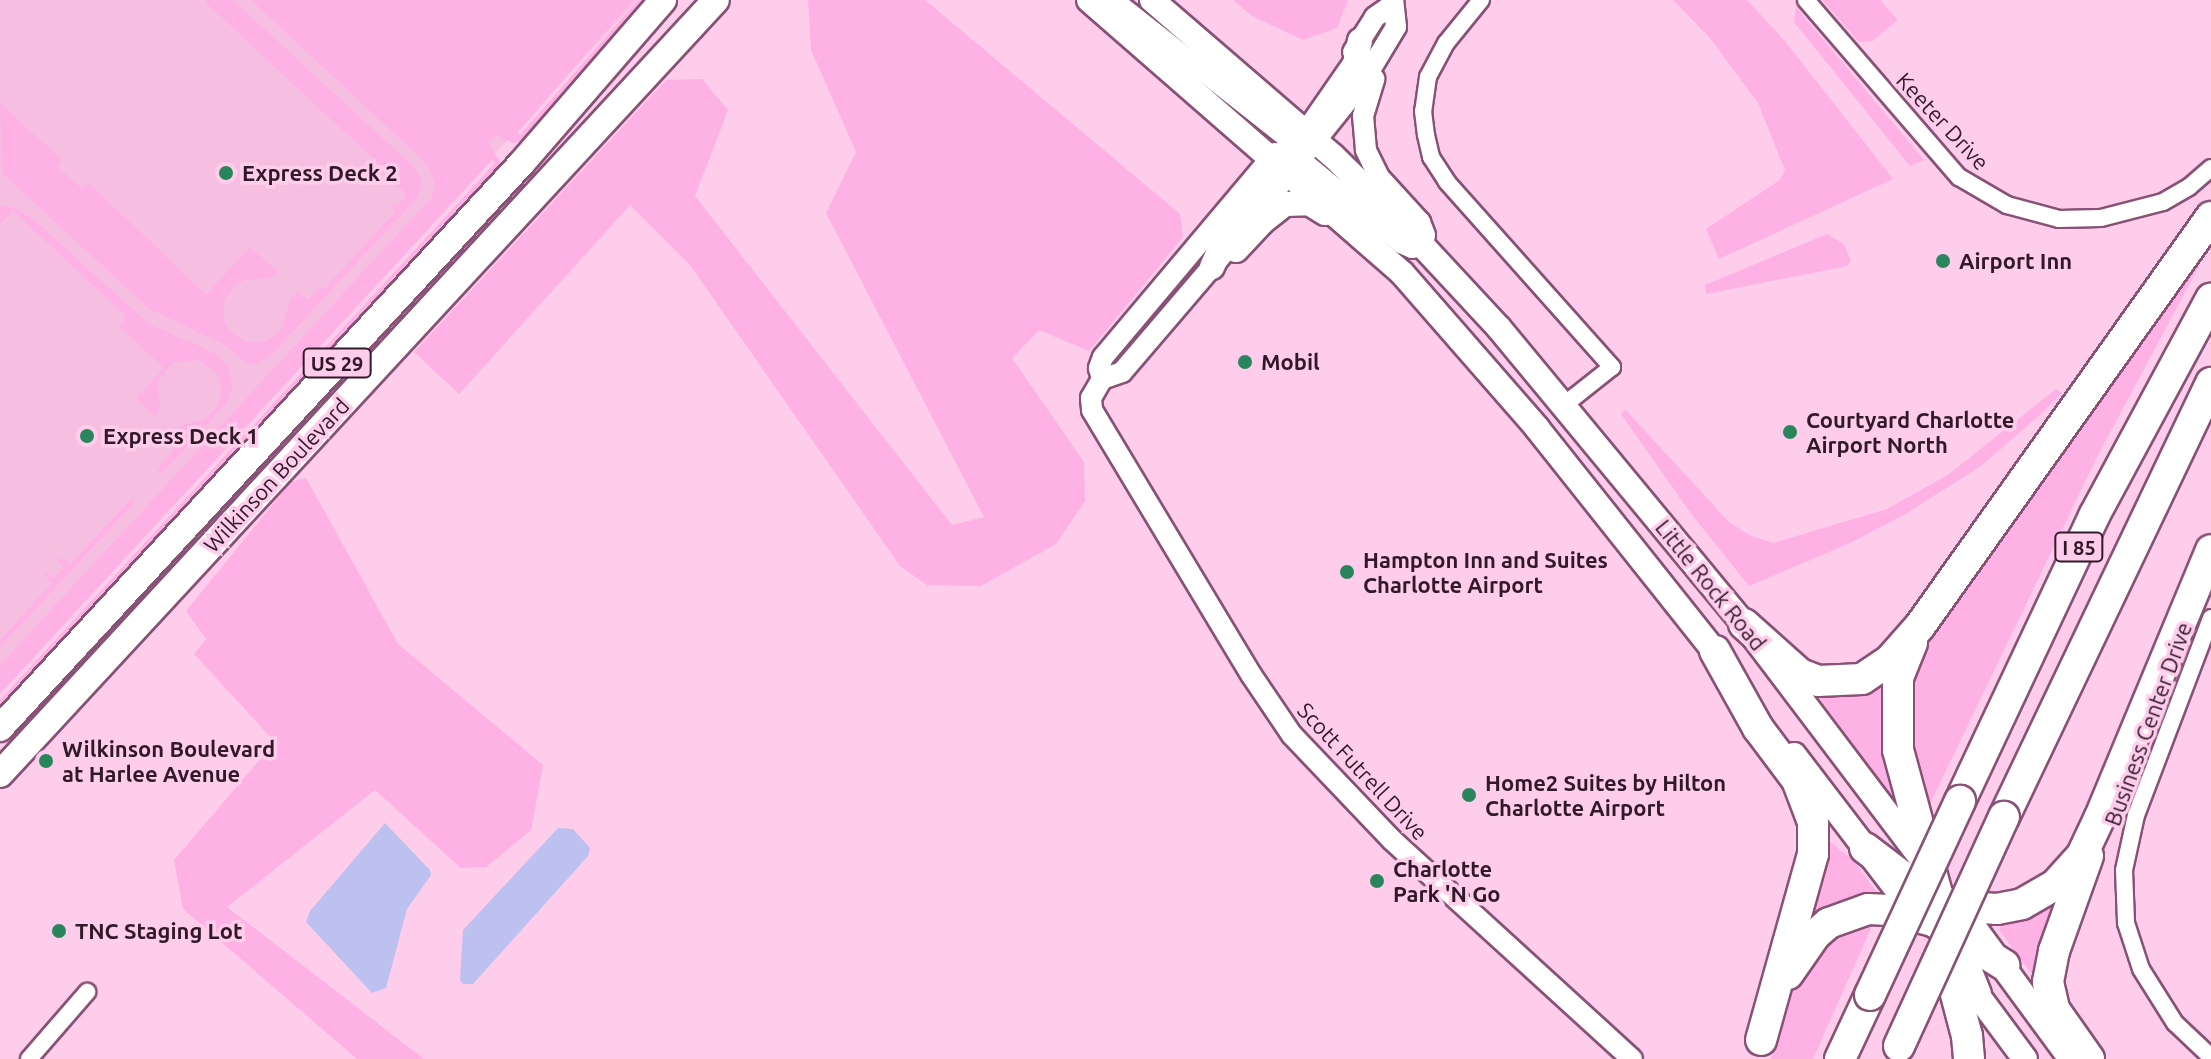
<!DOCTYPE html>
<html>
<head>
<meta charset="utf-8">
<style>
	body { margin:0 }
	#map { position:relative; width:2211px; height:1059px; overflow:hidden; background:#ffcdec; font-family:Ubuntu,sans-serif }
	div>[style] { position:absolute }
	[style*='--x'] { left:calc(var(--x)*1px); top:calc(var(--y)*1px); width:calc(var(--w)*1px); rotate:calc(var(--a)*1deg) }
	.built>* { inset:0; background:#f6bfe2 }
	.green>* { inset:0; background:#feb1e4 }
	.water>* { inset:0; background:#bcc1ef }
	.roads { filter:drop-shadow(2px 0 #885276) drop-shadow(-2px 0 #885276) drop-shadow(0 2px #885276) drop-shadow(0 -2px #885276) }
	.minor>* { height:16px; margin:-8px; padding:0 8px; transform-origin:8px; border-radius:8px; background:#fff }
	.tertiary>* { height:20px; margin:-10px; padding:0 10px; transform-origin:10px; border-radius:10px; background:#fff }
	.secondary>* { height:24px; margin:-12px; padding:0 12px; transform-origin:12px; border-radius:12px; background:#fff }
	.primary>* { height:26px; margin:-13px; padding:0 13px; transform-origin:13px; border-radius:13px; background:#fff }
	.motorway>* { height:30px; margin:-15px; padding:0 15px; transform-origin:15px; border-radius:15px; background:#fff }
	.bridges { filter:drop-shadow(2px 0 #885276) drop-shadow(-2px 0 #885276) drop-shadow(0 2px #885276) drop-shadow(0 -2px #885276) }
	.motorway-bridge>* { height:30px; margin:-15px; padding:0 15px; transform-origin:15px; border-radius:15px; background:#fff }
	.dots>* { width:22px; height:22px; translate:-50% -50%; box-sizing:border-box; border:4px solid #ffcdec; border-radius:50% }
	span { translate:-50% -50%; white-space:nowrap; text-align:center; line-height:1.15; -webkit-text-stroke:7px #ffcdec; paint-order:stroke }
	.shield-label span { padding:2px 6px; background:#ffcdec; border:2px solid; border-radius:6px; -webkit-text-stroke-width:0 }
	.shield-label { font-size:20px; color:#301929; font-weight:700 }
	.street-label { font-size:22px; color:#301929 }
	.poi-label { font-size:22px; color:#301929; font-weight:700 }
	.left { translate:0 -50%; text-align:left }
</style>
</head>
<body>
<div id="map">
	<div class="built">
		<i style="clip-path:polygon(0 0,637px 0,0 689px)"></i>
	</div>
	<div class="green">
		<i style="clip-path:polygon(207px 0,233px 0,416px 169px,422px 183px,417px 198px,269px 357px,256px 364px,247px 363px,225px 345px,148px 308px,2px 173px,0 103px,62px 160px,57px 166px,82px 189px,89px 183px,206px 295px,250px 247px,279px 273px,270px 278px,245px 280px,234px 286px,224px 301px,224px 320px,230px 331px,245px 342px,264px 342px,275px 336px,283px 326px,289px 302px,297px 291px,308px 300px,319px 288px,313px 281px,323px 290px,396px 211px,387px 202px,396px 207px,407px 195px,393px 182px,395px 179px,205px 2px)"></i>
		<i style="clip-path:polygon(251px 0,633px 0,518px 132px,520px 135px,638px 0,644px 0,521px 141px,513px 143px,496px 135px,488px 142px,501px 164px,0 710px,0 700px,495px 163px,492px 160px,0 694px,0 665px,432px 197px,435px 184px,428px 165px)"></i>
		<i style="clip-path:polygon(808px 0,925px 0,1180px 214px,1183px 237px,1089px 351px,1039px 330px,1012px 358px,1084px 462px,1085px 501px,1056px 544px,981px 586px,927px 585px,900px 566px,690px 265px,630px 205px,459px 394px,414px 352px,666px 80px,702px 79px,728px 110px,695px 196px,952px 525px,984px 517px,826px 213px,856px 152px,811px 50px)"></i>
		<i style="clip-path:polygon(1233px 0,1348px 0,1337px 28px,1303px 40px,1252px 16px)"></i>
		<i style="clip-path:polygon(1673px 0,1747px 0,1784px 40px,1893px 179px,1719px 259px,1706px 229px,1780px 180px,1785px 170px,1758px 103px,1710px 38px)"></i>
		<i style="clip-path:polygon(1822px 0,1880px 0,1898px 20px,1872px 41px,1859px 42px)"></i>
		<i style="clip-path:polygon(1796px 7px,1924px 160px,1910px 166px,1794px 22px)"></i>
		<i style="clip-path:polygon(0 205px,15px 208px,33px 219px,149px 324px,215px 353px,229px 368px,232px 389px,226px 404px,162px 473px,157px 471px,178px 443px,173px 432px,181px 425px,205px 419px,218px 406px,222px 387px,218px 375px,199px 360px,174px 362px,158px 381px,160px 405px,155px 416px,136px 398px,164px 368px,119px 326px,127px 317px,13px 211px,0 224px)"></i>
		<i style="clip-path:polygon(1827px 234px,1844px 244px,1851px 261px,1847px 266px,1706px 294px,1705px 285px)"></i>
		<i style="clip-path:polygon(2195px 260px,2199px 266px,2097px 457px,1925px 814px,1910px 758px,1912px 664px,1932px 628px)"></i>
		<i style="clip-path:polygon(2056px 389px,2062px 393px,2041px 414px,1981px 466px,1907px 513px,1850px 543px,1749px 586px,1689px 511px,1621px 414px,1625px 409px,1729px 522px,1749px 535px,1773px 543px,1887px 509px,1949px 474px)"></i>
		<i style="clip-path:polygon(306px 478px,398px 644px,543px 765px,531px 830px,486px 867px,461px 868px,375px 790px,227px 907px,424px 1059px,357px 1059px,183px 909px,174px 860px,275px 742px,194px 654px,206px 639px,186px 611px,291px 482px)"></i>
		<i style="clip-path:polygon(132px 498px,135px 502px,0 647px,0 640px,52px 583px,44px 575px,47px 572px,54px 578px,64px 567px,57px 561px,61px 557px,70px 564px)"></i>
		<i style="clip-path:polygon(1880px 685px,1888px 686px,1895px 794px,1890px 793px,1819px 698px,1844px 697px)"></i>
		<i style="clip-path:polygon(1826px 839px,1852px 859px,1878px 894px,1842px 901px,1804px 926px)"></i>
		<i style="clip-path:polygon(2054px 903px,2060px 906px,2037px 971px,2031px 973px,1999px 930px,2002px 924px)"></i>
		<i style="clip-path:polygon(1874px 921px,1813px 1059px,1771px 1059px,1795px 983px,1826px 940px)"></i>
	</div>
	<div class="water">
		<i style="clip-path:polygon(385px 823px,430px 870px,431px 875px,407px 909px,386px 988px,372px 993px,306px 922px,310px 911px)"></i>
		<i style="clip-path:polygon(558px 828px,573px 829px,590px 848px,588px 856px,473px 984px,463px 984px,460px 980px,463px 930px)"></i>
	</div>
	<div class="roads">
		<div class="minor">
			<i style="--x:1481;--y:0;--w:55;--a:129.1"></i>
			<i style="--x:1446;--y:43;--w:38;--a:118"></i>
			<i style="--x:1428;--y:77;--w:34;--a:98"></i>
			<i style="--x:1423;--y:111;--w:24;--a:83"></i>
			<i style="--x:1426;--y:135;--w:23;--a:77"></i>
			<i style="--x:1431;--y:157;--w:30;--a:57"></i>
			<i style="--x:1447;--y:182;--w:248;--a:48.3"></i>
			<i style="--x:1612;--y:367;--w:61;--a:141.6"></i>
			<i style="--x:1806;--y:0;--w:234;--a:49.2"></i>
			<i style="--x:1959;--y:177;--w:56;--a:30.3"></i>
			<i style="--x:2007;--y:205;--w:54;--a:15.1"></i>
			<i style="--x:2059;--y:219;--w:42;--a:-1.4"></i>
			<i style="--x:2101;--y:218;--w:64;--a:-14.5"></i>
			<i style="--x:2163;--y:202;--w:30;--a:-30"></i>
			<i style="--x:2189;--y:187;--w:29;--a:-41"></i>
			<i style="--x:2211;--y:618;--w:211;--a:110.8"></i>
			<i style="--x:2136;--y:815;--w:56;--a:102.3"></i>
			<i style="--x:2124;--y:870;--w:53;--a:87.8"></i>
			<i style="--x:2126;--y:923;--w:48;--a:71.9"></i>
			<i style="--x:2141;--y:969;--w:64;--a:57.8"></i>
			<i style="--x:2175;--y:1023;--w:50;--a:43.4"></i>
			<i style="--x:29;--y:1059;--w:89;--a:-49.1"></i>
		</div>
		<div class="tertiary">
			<i style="--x:1113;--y:0;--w:226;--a:38.3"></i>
			<i style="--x:1290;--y:140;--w:18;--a:27"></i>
			<i style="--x:1353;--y:52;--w:41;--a:-57.8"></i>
			<i style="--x:1375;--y:17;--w:21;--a:-35"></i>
			<i style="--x:1291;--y:152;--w:143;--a:39.6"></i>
			<i style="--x:1401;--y:243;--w:12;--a:24"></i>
			<i style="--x:1412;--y:248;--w:11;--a:-10"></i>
			<i style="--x:1423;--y:246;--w:11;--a:-80"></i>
			<i style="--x:1425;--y:235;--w:14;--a:-111"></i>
			<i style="--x:1420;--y:222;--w:61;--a:-132.3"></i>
			<i style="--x:1379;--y:177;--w:30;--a:-116"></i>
			<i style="--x:1366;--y:150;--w:34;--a:-95"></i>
			<i style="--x:1363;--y:116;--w:39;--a:-73"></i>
			<i style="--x:1275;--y:153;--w:267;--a:130.1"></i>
			<i style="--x:1103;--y:357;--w:12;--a:110"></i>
			<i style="--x:1099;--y:368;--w:11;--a:75"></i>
			<i style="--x:1102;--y:379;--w:22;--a:120"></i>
			<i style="--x:1091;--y:398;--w:12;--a:85"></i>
			<i style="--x:1092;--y:410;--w:310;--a:59"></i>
			<i style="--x:1252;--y:676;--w:71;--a:55.9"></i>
			<i style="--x:1292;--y:735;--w:145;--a:46.4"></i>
			<i style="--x:1392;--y:840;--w:325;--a:42.4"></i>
			<i style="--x:1250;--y:222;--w:182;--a:-51.2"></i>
			<i style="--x:1364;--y:80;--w:62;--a:-58.9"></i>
			<i style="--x:1396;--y:27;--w:27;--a:-96"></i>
			<i style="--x:1102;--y:379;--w:21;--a:-19"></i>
			<i style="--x:1122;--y:372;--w:154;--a:-49.5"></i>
		</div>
		<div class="secondary">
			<i style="--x:1089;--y:0;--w:415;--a:41.1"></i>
			<i style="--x:1402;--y:273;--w:206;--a:48.9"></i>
			<i style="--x:1537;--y:428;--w:304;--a:51.5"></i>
			<i style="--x:1152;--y:0;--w:239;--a:40.8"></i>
			<i style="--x:1333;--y:156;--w:104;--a:44.6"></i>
			<i style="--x:1407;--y:229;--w:135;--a:47.1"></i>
			<i style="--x:1499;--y:328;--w:384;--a:50.4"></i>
			<i style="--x:1744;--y:624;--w:302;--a:52.9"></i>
			<i style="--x:1298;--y:146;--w:100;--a:-55.2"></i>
			<i style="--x:1355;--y:64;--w:24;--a:-78"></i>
			<i style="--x:1236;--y:250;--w:38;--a:-47"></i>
			<i style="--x:1262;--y:222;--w:29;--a:-38"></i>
			<i style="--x:1285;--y:204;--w:24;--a:-2"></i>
			<i style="--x:1309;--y:203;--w:19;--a:32"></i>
			<i style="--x:1212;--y:267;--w:22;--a:-66"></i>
			<i style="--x:1221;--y:247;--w:127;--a:-55.6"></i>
			<i style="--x:1293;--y:142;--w:17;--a:-73"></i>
			<i style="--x:1794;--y:755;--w:208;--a:52.6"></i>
			<i style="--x:1954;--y:900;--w:197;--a:53.7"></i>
			<i style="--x:1967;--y:981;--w:97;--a:53.4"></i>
		</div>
		<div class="primary">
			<i style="--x:0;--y:728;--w:768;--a:-47.27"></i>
			<i style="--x:521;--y:164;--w:217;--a:-49.1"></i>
			<i style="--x:0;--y:774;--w:1054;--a:-47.23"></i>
		</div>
		<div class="motorway">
			<i style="--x:1744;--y:624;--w:75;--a:41.8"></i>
			<i style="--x:1800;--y:674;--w:19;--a:21"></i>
			<i style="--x:1818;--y:681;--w:44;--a:-2.6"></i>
			<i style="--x:1862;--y:679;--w:34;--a:-34"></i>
			<i style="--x:1890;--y:660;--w:45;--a:-48.6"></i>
			<i style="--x:1920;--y:626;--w:502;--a:-54.57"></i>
			<i style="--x:1912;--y:643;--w:38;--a:112"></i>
			<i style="--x:1898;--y:678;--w:72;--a:90"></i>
			<i style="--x:1898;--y:750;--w:161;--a:74.8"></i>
			<i style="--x:1940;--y:905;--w:96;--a:68"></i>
			<i style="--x:1715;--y:651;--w:88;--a:60.8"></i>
			<i style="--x:1758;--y:728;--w:65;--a:53.1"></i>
			<i style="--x:1797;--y:780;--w:45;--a:69.1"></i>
			<i style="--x:1813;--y:822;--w:32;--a:90"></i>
			<i style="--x:1813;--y:854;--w:193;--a:105.6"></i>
			<i style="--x:1960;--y:801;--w:315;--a:-64.8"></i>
			<i style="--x:2094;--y:516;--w:247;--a:-61.7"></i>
			<i style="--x:2004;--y:817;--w:481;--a:-64.5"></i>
			<i style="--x:1865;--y:848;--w:94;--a:37.2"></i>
			<i style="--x:1940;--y:905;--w:57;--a:4"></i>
			<i style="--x:1997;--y:909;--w:25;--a:-11"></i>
			<i style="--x:2022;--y:904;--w:39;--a:-30"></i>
			<i style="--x:2056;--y:884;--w:39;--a:-48"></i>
			<i style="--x:2082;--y:855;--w:42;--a:-64.7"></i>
			<i style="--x:2100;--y:817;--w:289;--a:-67.4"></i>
			<i style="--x:2088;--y:856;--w:101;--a:109.7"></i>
			<i style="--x:2054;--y:951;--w:32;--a:101"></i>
			<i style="--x:2048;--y:982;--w:28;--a:77"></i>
			<i style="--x:2054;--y:1009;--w:61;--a:55"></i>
			<i style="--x:1949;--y:968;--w:70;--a:75.2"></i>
			<i style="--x:1967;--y:1036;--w:23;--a:85"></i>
			<i style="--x:1788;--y:974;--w:47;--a:-55.3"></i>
			<i style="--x:1815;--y:935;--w:18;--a:-41"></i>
			<i style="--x:1829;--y:923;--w:41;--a:-19.7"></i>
			<i style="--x:1868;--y:909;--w:21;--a:3"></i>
			<i style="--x:1889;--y:910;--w:45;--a:14"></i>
			<i style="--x:1933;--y:921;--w:84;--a:31.8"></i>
			<i style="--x:1840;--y:1059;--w:71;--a:-64.9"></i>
		</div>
	</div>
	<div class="bridges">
		<div class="motorway-bridge">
			<i style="--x:1870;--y:995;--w:214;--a:-65.1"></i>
			<i style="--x:1899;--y:1046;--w:252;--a:-65.4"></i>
		</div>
	</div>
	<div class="dots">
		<i style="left:226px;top:173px;background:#29865c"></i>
		<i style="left:1943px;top:261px;background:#29865c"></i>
		<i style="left:1245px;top:362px;background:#29865c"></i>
		<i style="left:1790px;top:432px;background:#29865c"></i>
		<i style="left:87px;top:436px;background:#29865c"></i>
		<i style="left:1347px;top:572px;background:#29865c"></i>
		<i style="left:46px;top:761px;background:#29865c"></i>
		<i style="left:1469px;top:795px;background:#29865c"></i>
		<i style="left:1377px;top:881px;background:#29865c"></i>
		<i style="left:59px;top:931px;background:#29865c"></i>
	</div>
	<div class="shield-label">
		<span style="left:337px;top:363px">US 29</span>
		<span style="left:2079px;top:547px">I 85</span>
	</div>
	<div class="street-label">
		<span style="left:1943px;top:121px;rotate:47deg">Keeter Drive</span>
		<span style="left:276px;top:475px;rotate:-47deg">Wilkinson Boulevard</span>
		<span style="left:1711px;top:585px;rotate:51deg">Little Rock Road</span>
		<span style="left:2148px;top:724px;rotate:-70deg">Business Center Drive</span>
		<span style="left:1363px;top:771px;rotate:47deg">Scott Futrell Drive</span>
	</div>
	<div class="poi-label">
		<span class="left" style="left:242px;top:173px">Express Deck 2</span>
		<span class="left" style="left:1959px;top:261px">Airport Inn</span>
		<span class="left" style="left:1261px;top:362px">Mobil</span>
		<span class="left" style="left:1806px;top:432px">Courtyard Charlotte<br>Airport North</span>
		<span class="left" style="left:103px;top:436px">Express Deck 1</span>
		<span class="left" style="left:1363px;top:572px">Hampton Inn and Suites<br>Charlotte Airport</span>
		<span class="left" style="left:62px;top:761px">Wilkinson Boulevard<br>at Harlee Avenue</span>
		<span class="left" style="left:1485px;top:795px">Home2 Suites by Hilton<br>Charlotte Airport</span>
		<span class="left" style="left:1393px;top:881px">Charlotte<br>Park 'N Go</span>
		<span class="left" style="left:75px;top:931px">TNC Staging Lot</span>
	</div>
</div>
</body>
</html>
